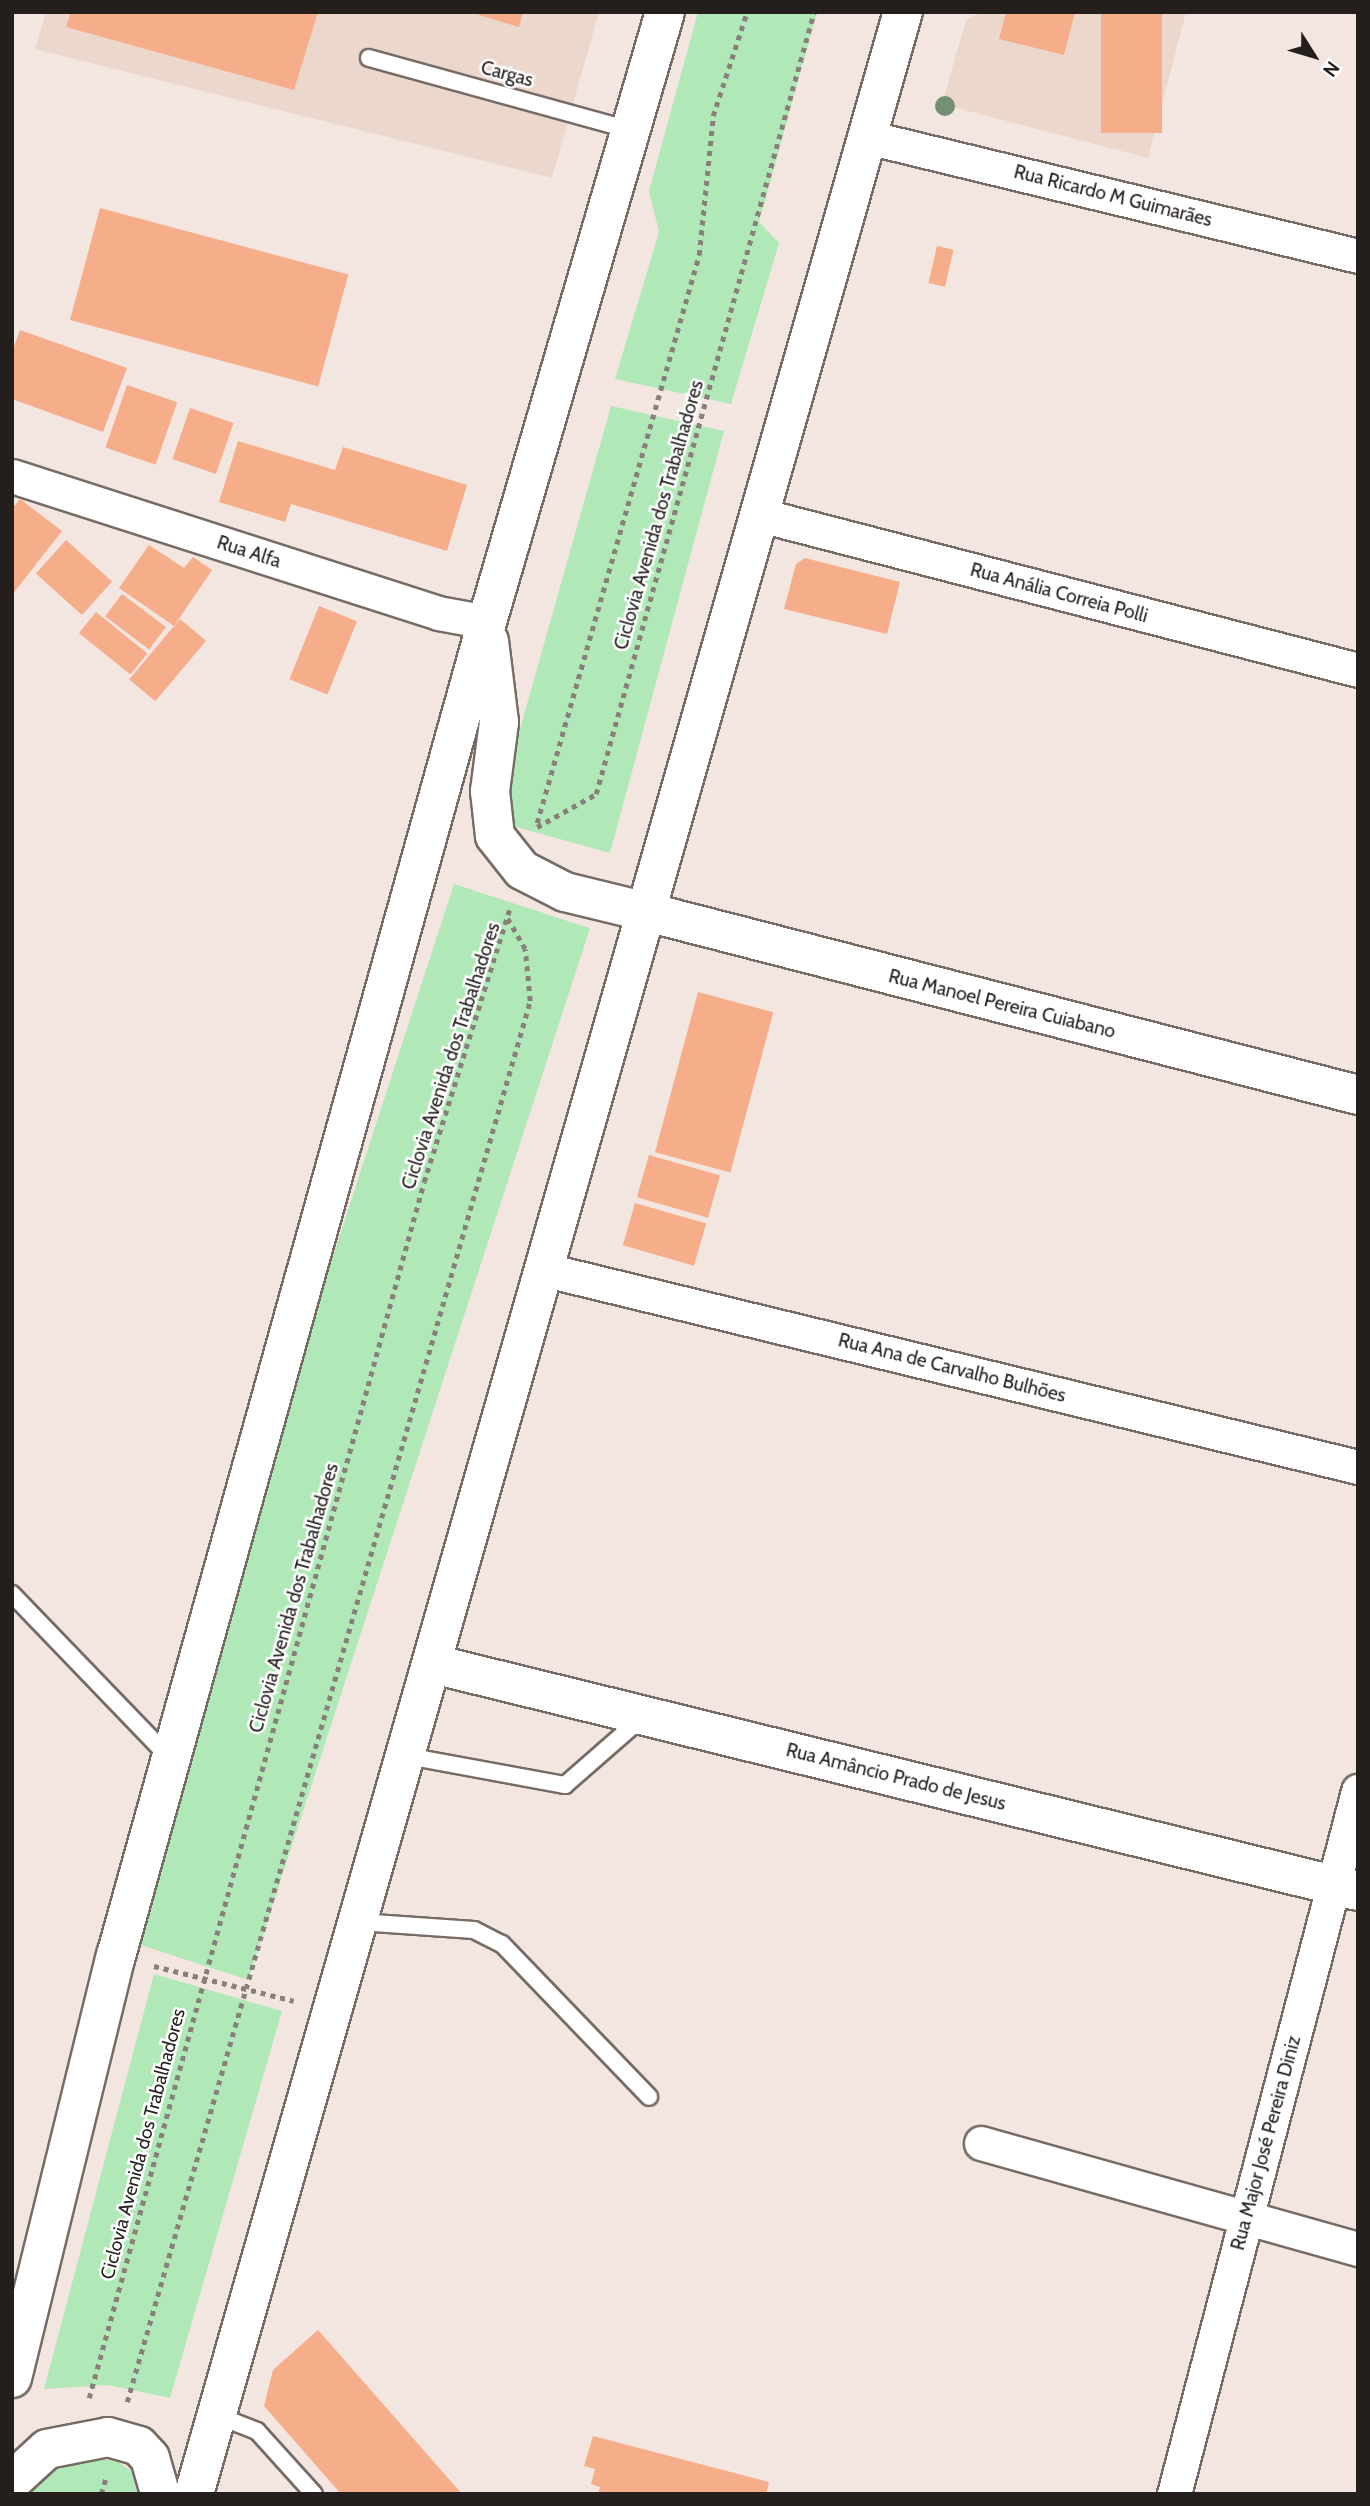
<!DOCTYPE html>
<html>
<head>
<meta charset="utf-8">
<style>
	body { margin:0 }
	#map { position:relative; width:1370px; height:2506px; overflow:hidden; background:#f3e5df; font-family:Cabin,sans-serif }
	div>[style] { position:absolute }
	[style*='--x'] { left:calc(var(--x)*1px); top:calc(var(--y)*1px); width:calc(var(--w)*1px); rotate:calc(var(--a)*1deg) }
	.built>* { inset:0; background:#ecd7cd }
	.green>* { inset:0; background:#b0e9b7; transform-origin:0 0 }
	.building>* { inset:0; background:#f6ad8a; transform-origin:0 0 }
	.path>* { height:4.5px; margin-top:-2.25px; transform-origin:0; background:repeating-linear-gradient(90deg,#89807c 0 5px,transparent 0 10px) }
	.roads { filter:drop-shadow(2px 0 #766b65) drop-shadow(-2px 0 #766b65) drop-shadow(0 2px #766b65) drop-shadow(0 -2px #766b65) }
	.service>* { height:16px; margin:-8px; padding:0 8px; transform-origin:8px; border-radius:8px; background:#fff }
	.minor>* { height:33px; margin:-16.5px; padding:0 16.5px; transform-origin:16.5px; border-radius:16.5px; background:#fff }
	.tertiary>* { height:38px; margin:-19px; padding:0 19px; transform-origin:19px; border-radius:19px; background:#fff }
	.secondary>* { height:38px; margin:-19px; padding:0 19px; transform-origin:19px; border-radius:19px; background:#fff }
	.trees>* { width:20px; height:20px; margin:-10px; border-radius:50%; background:#748f74 }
	span { translate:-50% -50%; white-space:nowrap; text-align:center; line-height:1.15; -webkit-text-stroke:5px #fff; paint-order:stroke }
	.street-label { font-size:19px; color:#241f1d }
	.frame { position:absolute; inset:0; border:14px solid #241f1d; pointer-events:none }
	.north { position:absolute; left:1279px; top:21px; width:70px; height:70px; -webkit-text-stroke:5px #fff; paint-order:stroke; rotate:127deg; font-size:19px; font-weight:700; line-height:28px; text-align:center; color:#241f1d }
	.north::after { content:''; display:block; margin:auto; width:24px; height:32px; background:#241f1d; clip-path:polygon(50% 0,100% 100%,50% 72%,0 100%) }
</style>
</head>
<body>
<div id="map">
	<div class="built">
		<i style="clip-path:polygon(46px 12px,599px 12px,552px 178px,35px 49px)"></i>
		<i style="clip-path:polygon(981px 12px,1186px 12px,1148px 158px,953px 107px,944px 97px,966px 20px)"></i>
	</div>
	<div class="green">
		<i style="clip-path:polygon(698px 12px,817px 12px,759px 222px,779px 243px,731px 404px,615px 379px,659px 232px,649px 191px)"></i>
		<i style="clip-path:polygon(611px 406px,724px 431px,610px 853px,513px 826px,504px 786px)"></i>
		<i style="left:454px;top:884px;width:143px;height:1106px;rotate:18deg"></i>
		<i style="clip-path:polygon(154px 1974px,282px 2011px,170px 2398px,108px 2385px,44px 2389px)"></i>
		<i style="clip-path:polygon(89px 2456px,118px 2462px,140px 2477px,143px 2494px,21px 2494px,52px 2471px)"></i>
	</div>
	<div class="building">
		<i style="clip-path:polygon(71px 12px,318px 12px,294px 90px,66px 27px)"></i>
		<i style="clip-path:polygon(469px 12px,523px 12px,519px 27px)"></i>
		<i style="clip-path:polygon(1006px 12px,1075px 12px,1064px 55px,999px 39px)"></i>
		<i style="left:1101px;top:12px;width:61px;height:121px"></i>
		<i style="left:100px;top:208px;width:257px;height:116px;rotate:15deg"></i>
		<i style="left:937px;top:246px;width:17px;height:38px;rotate:13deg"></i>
		<i style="clip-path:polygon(20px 330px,127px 368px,103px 432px,12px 399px,12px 352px)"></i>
		<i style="left:127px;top:385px;width:53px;height:66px;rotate:19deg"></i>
		<i style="left:190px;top:408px;width:46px;height:54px;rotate:19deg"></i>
		<i style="clip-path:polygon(238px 441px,335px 470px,343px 447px,467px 485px,447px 551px,291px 504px,285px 522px,219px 502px)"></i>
		<i style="clip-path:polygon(20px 499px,62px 531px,12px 595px,12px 509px)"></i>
		<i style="left:66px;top:540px;width:62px;height:45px;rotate:42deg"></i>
		<i style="clip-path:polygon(149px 545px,184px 568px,193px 557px,212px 570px,174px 626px,119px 588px)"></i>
		<i style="clip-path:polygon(805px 558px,900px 582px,887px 634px,784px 609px,796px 564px)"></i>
		<i style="left:122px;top:594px;width:55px;height:28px;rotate:37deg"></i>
		<i style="left:319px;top:606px;width:41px;height:79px;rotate:22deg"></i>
		<i style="left:96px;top:612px;width:66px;height:27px;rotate:39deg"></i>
		<i style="left:180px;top:619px;width:34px;height:79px;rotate:40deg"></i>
		<i style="left:698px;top:992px;width:78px;height:166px;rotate:15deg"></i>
		<i style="left:649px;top:1155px;width:74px;height:44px;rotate:16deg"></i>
		<i style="left:635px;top:1203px;width:74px;height:44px;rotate:16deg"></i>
		<i style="clip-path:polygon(318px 2330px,462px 2494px,341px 2494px,264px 2406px,273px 2370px)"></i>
		<i style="clip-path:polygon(593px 2436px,769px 2482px,766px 2494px,598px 2494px,600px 2487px,591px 2484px,595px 2469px,584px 2466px)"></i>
	</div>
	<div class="path">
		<i style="--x:537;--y:823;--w:591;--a:-74.08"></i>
		<i style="--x:699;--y:255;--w:140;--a:-84.2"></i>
		<i style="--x:713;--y:116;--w:109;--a:-71.9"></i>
		<i style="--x:537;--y:827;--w:68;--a:-29.2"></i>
		<i style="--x:596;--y:794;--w:812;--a:-74.42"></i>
		<i style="--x:154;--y:1966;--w:144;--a:14"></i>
		<i style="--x:89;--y:2398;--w:1261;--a:-74.6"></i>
		<i style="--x:424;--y:1182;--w:287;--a:-72.6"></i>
		<i style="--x:127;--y:2402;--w:1458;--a:-73.95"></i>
		<i style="--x:530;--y:1001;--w:52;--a:-95.5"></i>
		<i style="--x:525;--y:949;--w:36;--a:-120"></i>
		<i style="--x:101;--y:2494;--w:17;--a:-73"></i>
	</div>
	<div class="roads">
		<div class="service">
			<i style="--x:369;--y:58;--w:272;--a:15.4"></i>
			<i style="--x:12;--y:1594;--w:225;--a:46.1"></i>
			<i style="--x:407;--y:1756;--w:161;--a:10.4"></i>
			<i style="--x:565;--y:1785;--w:103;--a:-41.1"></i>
			<i style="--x:359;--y:1922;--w:115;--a:4"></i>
			<i style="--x:474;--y:1930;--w:31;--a:27"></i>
			<i style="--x:502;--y:1944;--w:212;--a:46.1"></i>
			<i style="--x:216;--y:2415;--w:44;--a:21.3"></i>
			<i style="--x:257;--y:2431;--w:85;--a:47.9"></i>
		</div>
		<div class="minor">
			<i style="--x:867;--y:137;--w:505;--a:13.62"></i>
			<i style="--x:12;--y:476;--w:447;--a:17.8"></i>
			<i style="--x:438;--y:613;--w:50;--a:10.4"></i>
			<i style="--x:760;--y:515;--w:618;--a:14.53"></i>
			<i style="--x:546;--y:1270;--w:836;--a:13.64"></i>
			<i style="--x:981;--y:2143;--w:392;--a:15.7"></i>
			<i style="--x:1174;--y:2494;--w:727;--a:-75.33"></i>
		</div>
		<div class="tertiary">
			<i style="--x:647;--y:912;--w:734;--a:14.43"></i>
			<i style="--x:433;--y:1664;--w:952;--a:13.79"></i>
		</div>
		<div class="secondary">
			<i style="--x:489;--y:641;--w:82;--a:83"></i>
			<i style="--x:499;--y:722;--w:70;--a:97.4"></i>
			<i style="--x:490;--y:791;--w:45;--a:83.7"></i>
			<i style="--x:495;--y:836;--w:43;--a:51.5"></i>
			<i style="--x:522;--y:870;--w:48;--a:27.1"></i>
			<i style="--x:565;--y:892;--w:84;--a:13.7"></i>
			<i style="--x:12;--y:2378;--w:435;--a:-76.2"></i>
			<i style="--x:116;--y:1956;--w:1385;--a:-74.46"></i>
			<i style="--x:487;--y:622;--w:635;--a:-73.73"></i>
			<i style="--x:12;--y:2481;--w:47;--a:-42.4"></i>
			<i style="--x:47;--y:2449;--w:62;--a:-11.1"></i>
			<i style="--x:108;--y:2437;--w:32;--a:16"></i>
			<i style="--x:139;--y:2446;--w:16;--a:47"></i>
			<i style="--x:150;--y:2458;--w:37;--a:74"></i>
			<i style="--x:194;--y:2494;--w:2581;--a:-74.06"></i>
		</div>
	</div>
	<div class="trees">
		<i style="left:945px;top:106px"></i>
	</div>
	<div class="street-label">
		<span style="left:507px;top:74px;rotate:15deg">Cargas</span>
		<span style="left:1113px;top:196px;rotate:14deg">Rua Ricardo M Guimarães</span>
		<span style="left:659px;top:515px;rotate:-74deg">Ciclovia Avenida dos Trabalhadores</span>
		<span style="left:249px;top:552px;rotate:18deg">Rua Alfa</span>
		<span style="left:1059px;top:593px;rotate:15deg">Rua Anália Correia Polli</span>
		<span style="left:1002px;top:1004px;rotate:14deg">Rua Manoel Pereira Cuiabano</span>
		<span style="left:451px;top:1056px;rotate:-72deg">Ciclovia Avenida dos Trabalhadores</span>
		<span style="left:952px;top:1368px;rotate:14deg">Rua Ana de Carvalho Bulhões</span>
		<span style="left:294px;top:1598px;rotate:-74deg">Ciclovia Avenida dos Trabalhadores</span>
		<span style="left:896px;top:1777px;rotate:14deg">Rua Amâncio Prado de Jesus</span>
		<span style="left:1266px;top:2143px;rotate:-75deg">Rua Major José Pereira Diniz</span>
		<span style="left:143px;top:2144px;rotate:-75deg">Ciclovia Avenida dos Trabalhadores</span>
	</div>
	<div class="frame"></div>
	<div class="north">N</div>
</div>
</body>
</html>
